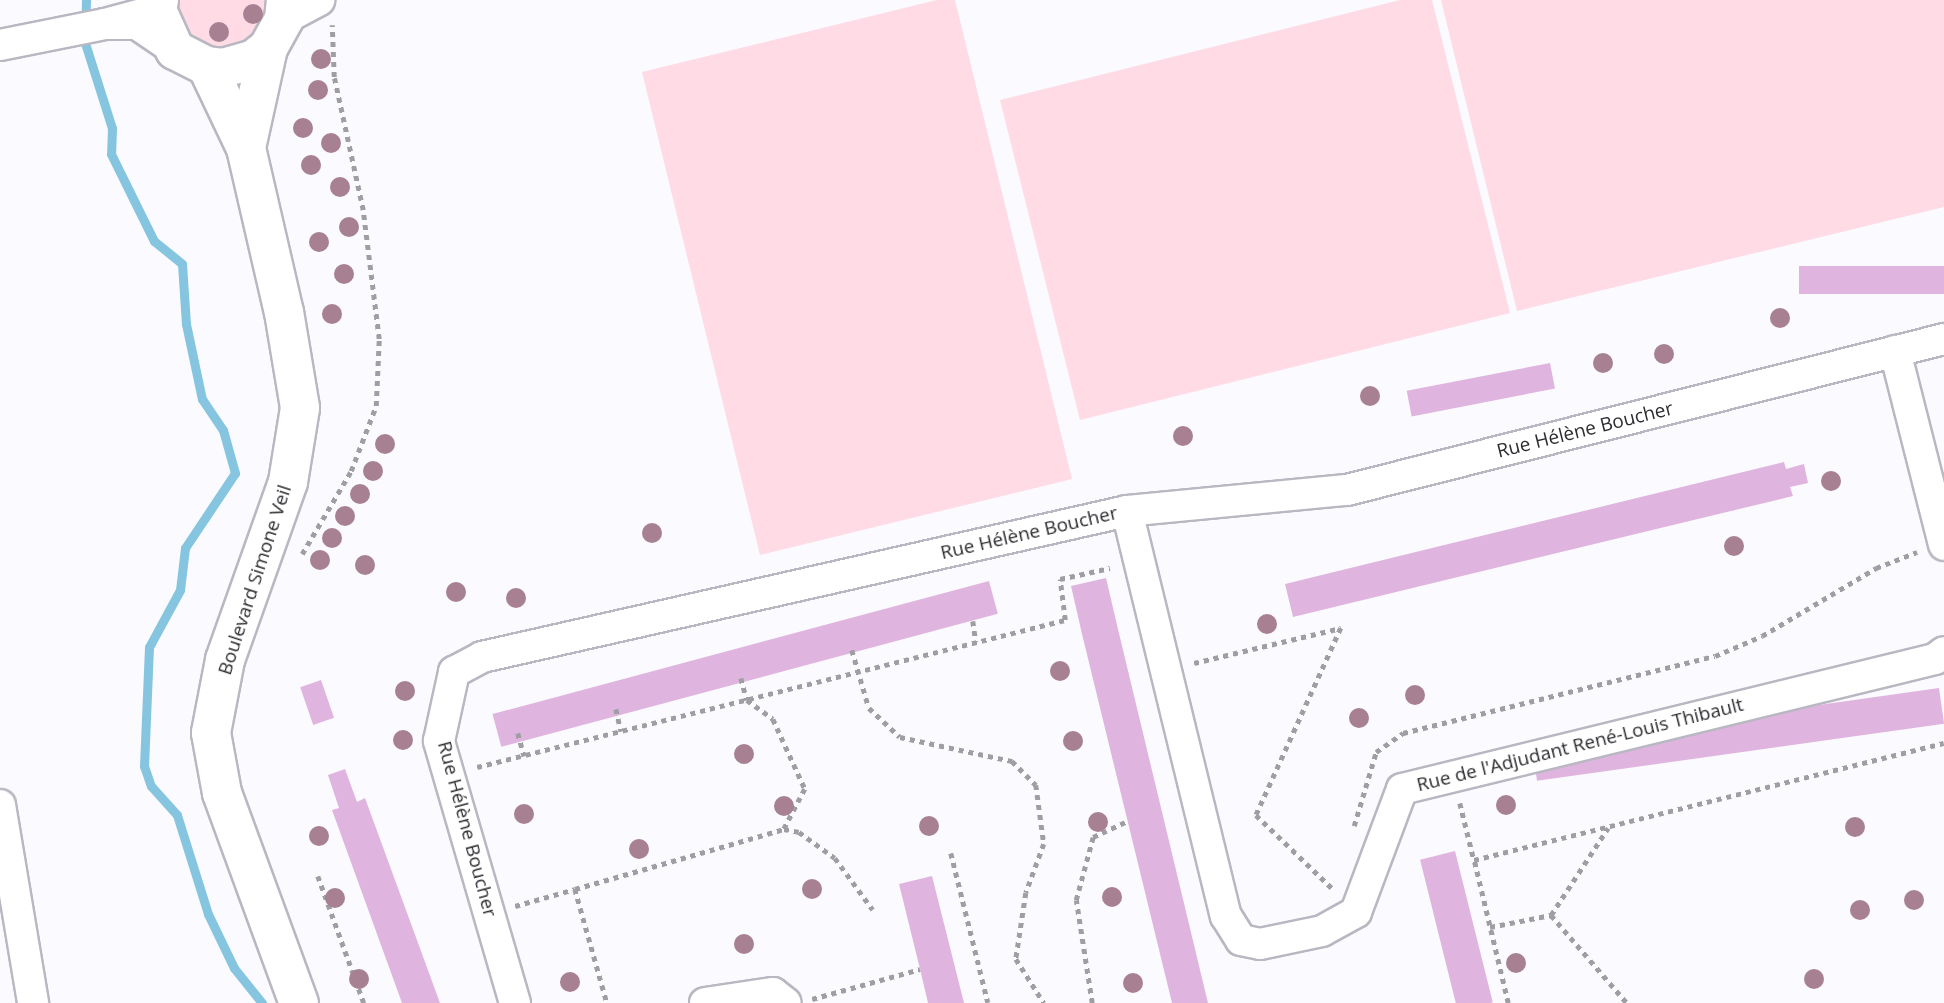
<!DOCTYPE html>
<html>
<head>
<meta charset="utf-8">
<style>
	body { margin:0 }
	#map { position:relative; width:1944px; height:1003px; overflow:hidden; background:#fbfaff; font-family:"Open Sans",sans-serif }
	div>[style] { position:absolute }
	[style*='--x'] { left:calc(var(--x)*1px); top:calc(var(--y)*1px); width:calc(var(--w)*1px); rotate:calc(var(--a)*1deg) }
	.green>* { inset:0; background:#fedbe5 }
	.stream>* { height:9px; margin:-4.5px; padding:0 4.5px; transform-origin:4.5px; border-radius:4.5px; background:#85c5e0 }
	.building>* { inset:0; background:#dfb5e0; transform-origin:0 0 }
	.path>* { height:4.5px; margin-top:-2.25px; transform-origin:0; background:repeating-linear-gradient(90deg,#9f9ea2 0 5px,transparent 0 10px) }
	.roads { filter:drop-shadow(2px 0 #b9b7c1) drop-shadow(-2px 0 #b9b7c1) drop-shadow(0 2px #b9b7c1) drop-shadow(0 -2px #b9b7c1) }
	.minor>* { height:30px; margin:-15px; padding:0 15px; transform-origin:15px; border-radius:15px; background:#fff }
	.secondary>* { height:38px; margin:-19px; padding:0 19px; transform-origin:19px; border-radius:19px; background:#fff }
	.trees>* { width:20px; height:20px; margin:-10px; border-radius:50%; background:#a78092 }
	span { translate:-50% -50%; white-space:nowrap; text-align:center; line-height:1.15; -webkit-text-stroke:5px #fff; paint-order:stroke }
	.street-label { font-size:19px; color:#2d2c30 }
</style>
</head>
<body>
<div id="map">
	<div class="green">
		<i style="clip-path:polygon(176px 0,269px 0,268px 17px,252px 41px,222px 51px,192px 40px,176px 12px)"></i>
		<i style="clip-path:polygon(937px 0,955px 0,1072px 479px,760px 555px,642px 72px)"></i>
		<i style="clip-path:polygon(1400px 0,1432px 0,1510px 313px,1080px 420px,1000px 100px)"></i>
		<i style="clip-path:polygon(1441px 0,1944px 0,1944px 207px,1517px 311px)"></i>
	</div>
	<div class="stream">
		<i style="--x:86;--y:0;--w:43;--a:91.3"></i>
		<i style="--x:85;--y:43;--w:89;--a:72.4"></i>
		<i style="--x:112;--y:128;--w:26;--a:92"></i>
		<i style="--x:111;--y:154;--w:97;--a:63.7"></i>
		<i style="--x:154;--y:241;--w:36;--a:39"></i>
		<i style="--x:182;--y:264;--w:60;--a:86.2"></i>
		<i style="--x:186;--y:324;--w:77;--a:78"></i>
		<i style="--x:202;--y:399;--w:37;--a:56"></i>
		<i style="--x:223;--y:430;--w:45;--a:74.4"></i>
		<i style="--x:235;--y:473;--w:90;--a:123.7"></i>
		<i style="--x:185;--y:548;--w:42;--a:96.8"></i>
		<i style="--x:180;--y:590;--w:65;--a:118.5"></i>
		<i style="--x:149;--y:647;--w:119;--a:92.4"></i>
		<i style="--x:144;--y:766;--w:21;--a:71"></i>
		<i style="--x:151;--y:786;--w:39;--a:48"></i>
		<i style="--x:177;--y:815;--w:104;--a:72.6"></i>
		<i style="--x:208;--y:914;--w:60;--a:64.3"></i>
		<i style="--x:234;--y:968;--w:45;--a:51.3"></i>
	</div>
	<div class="building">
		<i style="left:1944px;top:266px;width:28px;height:145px;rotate:90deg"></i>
		<i style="left:1550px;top:363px;width:26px;height:146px;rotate:79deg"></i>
		<i style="clip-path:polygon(1784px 462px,1786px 469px,1804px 464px,1808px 483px,1790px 487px,1793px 496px,1293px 617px,1285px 584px)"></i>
		<i style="clip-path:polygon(1106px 578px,1117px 625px,1208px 1003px,1172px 1003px,1082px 634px,1071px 586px)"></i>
		<i style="left:989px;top:581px;width:34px;height:514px;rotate:75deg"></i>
		<i style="left:321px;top:680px;width:40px;height:22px;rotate:71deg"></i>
		<i style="left:1939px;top:688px;width:36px;height:411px;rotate:82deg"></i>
		<i style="clip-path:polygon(345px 769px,357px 802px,365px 798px,440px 1003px,402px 1003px,332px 810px,339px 808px,328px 775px)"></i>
		<i style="left:1455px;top:851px;width:156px;height:36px;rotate:76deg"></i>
		<i style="clip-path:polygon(932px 876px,964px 1003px,928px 1003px,920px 969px,899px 884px)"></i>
	</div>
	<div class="path">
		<i style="--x:302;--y:554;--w:96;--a:-59.4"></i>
		<i style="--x:351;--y:471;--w:70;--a:-69"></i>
		<i style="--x:376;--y:406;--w:67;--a:-87.4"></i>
		<i style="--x:379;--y:339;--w:130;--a:-97.1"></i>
		<i style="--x:363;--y:210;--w:136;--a:-102.3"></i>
		<i style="--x:334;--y:77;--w:52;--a:-92.2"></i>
		<i style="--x:973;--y:621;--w:21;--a:82"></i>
		<i style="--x:852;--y:650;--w:60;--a:73.7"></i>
		<i style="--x:869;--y:708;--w:42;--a:43.1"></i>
		<i style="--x:900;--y:737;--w:115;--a:12.1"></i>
		<i style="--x:1012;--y:761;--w:34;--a:45"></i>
		<i style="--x:1036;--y:785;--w:60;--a:82.3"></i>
		<i style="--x:1044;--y:844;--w:52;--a:110.2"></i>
		<i style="--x:1026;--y:893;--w:67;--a:98.6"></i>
		<i style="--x:1016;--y:959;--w:52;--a:57.5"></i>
		<i style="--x:1194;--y:663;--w:151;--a:-13.4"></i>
		<i style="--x:1341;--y:628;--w:205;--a:114.4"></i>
		<i style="--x:1256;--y:815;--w:107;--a:43.9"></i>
		<i style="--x:741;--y:678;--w:23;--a:75"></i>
		<i style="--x:747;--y:700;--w:32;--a:36"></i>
		<i style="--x:773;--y:719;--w:77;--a:65.4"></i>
		<i style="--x:805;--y:789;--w:45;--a:117.7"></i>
		<i style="--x:784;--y:829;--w:15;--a:11"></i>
		<i style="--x:799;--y:832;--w:44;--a:35.8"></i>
		<i style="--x:835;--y:858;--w:64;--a:53.8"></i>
		<i style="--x:616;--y:709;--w:23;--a:77"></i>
		<i style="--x:518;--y:733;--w:24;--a:75"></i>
		<i style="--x:477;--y:767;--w:606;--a:-14.04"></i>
		<i style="--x:1065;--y:620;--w:41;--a:-97"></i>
		<i style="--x:1060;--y:579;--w:51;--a:-12.4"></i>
		<i style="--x:1460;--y:803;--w:59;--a:76.2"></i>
		<i style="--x:1354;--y:826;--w:77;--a:-73.4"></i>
		<i style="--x:1376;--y:752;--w:33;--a:-35"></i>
		<i style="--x:1403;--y:733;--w:321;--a:-13.9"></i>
		<i style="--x:1715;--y:656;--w:51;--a:-23.1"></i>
		<i style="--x:1762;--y:636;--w:133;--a:-30.8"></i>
		<i style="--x:1876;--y:568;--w:44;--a:-21.3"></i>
		<i style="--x:951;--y:853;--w:154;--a:76.1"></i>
		<i style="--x:318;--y:876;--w:135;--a:70.1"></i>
		<i style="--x:575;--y:889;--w:217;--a:-16"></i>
		<i style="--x:515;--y:906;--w:62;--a:-15.8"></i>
		<i style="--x:575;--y:889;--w:118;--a:74.3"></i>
		<i style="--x:1551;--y:915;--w:104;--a:-56.8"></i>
		<i style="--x:1490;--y:927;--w:62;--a:-11.1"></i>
		<i style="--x:1551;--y:915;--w:116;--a:49.2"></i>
		<i style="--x:812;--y:999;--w:112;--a:-15.5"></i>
		<i style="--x:1092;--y:1003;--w:104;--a:-98.8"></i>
		<i style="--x:1076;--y:900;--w:65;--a:-74.9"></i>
		<i style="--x:1093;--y:837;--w:38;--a:-25"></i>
		<i style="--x:1508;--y:1003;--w:147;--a:-103.4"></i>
		<i style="--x:1474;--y:860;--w:484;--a:-14"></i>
	</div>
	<div class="roads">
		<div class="minor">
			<i style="--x:157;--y:10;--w:54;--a:164.9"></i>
			<i style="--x:105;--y:24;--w:32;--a:0"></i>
			<i style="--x:137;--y:24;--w:46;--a:34.4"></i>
			<i style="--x:284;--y:19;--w:40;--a:-28"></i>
			<i style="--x:0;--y:45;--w:107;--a:-11.3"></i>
			<i style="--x:1895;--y:351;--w:200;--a:75.8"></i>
			<i style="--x:1127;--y:511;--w:417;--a:76.3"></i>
			<i style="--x:1226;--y:916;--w:28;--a:58"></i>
			<i style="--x:1241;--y:940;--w:19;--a:12"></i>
			<i style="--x:1260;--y:944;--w:63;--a:-11.8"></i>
			<i style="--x:1322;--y:931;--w:39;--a:-29"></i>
			<i style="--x:1356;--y:912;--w:131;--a:-69.5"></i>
			<i style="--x:1402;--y:789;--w:549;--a:-13.71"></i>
			<i style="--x:1935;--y:659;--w:11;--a:-38"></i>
			<i style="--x:0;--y:805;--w:201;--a:80.5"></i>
			<i style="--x:515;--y:1003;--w:273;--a:-106.2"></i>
			<i style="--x:439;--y:741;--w:71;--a:-77.7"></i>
			<i style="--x:454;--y:672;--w:32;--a:-28"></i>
			<i style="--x:482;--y:657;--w:661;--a:-12.75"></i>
			<i style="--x:1127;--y:511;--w:221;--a:-5.5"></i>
			<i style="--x:1347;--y:490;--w:616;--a:-14.19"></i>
			<i style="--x:705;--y:1003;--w:69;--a:-8.4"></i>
			<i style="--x:773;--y:993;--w:16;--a:38"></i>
		</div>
		<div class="secondary">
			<i style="--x:159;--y:0;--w:10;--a:101"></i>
			<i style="--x:157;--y:10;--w:44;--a:65.8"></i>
			<i style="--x:175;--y:50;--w:36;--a:27"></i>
			<i style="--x:207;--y:66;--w:16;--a:7"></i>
			<i style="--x:223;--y:68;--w:32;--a:-16"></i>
			<i style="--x:254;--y:59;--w:18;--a:-38"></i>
			<i style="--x:268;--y:48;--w:33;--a:-61"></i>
			<i style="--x:284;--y:19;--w:19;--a:-84"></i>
			<i style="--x:207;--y:66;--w:91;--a:64.6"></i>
			<i style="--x:246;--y:148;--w:168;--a:77"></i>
			<i style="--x:284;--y:312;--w:97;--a:80.5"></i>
			<i style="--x:300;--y:408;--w:75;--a:99.2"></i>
			<i style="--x:288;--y:482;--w:189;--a:109.5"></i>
			<i style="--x:225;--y:660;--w:74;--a:100.9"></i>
			<i style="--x:211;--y:733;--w:61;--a:79.6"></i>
			<i style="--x:222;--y:793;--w:224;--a:69.9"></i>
			<i style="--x:246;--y:148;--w:102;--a:-77.6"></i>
		</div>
	</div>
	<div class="trees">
		<i style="left:253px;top:14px"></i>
		<i style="left:219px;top:32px"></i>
		<i style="left:321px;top:59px"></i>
		<i style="left:318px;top:90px"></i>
		<i style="left:303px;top:128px"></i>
		<i style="left:331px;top:143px"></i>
		<i style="left:311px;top:165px"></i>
		<i style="left:340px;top:187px"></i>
		<i style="left:349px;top:227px"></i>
		<i style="left:319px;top:242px"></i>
		<i style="left:344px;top:274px"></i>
		<i style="left:332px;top:314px"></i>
		<i style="left:1780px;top:318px"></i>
		<i style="left:1664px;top:354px"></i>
		<i style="left:1603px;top:363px"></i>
		<i style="left:1370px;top:396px"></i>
		<i style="left:1183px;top:436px"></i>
		<i style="left:385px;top:444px"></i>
		<i style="left:373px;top:471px"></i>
		<i style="left:1831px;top:481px"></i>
		<i style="left:360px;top:494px"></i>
		<i style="left:345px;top:516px"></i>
		<i style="left:652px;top:533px"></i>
		<i style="left:332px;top:538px"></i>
		<i style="left:1734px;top:546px"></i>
		<i style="left:320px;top:560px"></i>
		<i style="left:365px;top:565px"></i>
		<i style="left:456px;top:592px"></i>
		<i style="left:516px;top:598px"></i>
		<i style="left:1267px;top:624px"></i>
		<i style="left:1060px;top:671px"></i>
		<i style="left:405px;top:691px"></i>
		<i style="left:1415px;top:695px"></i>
		<i style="left:1359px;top:718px"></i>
		<i style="left:403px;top:740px"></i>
		<i style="left:1073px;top:741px"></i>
		<i style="left:744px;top:754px"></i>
		<i style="left:1506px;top:805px"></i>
		<i style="left:784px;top:806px"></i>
		<i style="left:524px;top:814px"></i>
		<i style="left:1098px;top:822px"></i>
		<i style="left:929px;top:826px"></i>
		<i style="left:1855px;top:827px"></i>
		<i style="left:319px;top:836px"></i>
		<i style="left:639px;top:849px"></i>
		<i style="left:812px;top:889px"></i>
		<i style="left:1112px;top:897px"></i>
		<i style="left:335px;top:898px"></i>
		<i style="left:1914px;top:900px"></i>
		<i style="left:1860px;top:910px"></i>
		<i style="left:744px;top:944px"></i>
		<i style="left:1516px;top:963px"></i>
		<i style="left:359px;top:979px"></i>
		<i style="left:1814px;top:979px"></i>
		<i style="left:570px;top:982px"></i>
		<i style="left:1133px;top:983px"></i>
	</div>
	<div class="street-label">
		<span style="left:1585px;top:430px;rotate:-14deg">Rue Hélène Boucher</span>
		<span style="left:1029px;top:533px;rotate:-13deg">Rue Hélène Boucher</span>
		<span style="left:255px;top:580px;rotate:-72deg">Boulevard Simone Veil</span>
		<span style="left:1580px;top:745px;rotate:-14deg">Rue de l'Adjudant René-Louis Thibault</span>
		<span style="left:467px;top:829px;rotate:75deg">Rue Hélène Boucher</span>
	</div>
</div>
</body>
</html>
